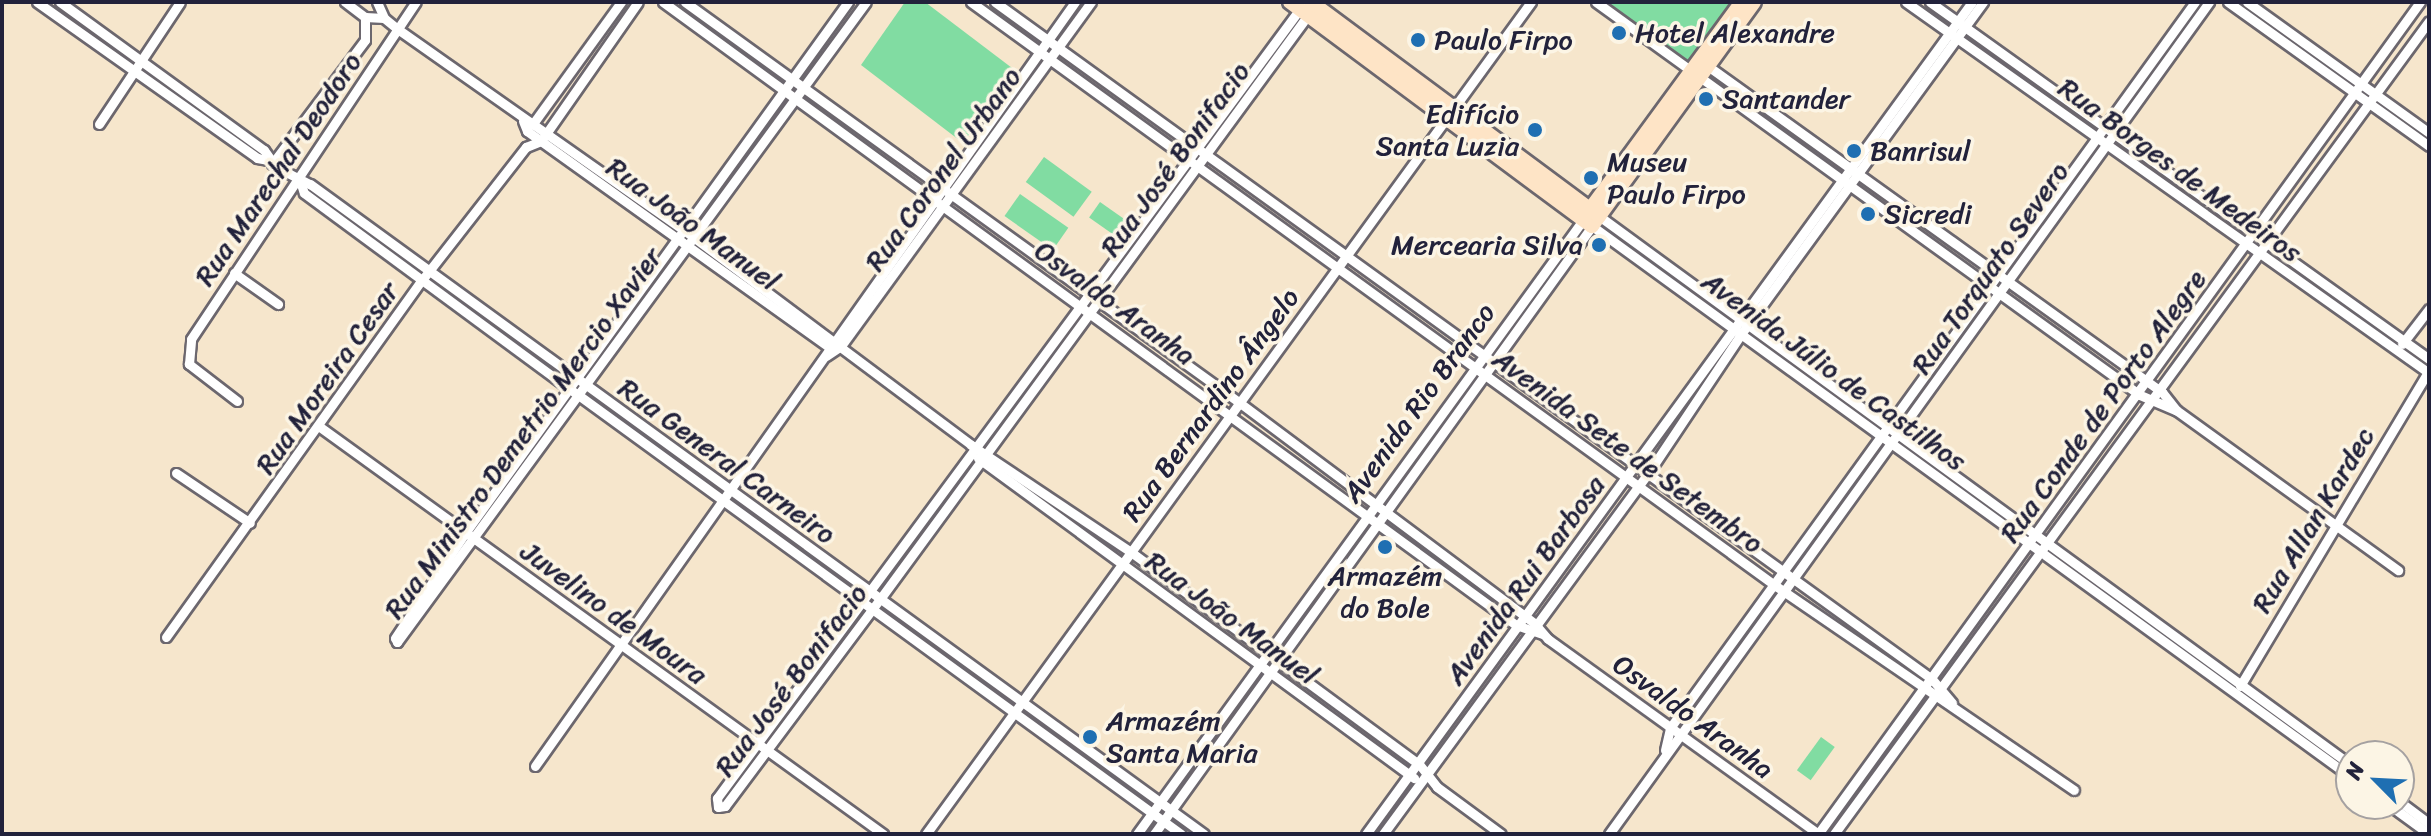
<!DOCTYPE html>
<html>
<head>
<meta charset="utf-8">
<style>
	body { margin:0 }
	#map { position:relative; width:2431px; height:836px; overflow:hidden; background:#f6e6cc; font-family:Sriracha,sans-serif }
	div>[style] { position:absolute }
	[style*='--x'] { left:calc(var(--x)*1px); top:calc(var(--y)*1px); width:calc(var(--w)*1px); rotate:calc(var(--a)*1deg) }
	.green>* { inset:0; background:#81dca2; transform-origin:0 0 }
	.roads { filter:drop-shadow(2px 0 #6c676e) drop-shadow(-2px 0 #6c676e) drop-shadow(0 2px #6c676e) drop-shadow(0 -2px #6c676e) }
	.street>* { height:9px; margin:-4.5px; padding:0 4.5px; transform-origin:4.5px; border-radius:4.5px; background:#fff }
	.secondary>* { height:14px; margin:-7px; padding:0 7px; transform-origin:7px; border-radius:7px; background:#fee4c6 }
	.dots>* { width:22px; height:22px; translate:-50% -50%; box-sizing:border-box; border:4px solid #fcf5e5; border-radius:50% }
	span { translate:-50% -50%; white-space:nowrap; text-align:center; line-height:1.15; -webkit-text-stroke:7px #fcf5e5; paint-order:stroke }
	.poi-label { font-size:28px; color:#22223b }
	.left { translate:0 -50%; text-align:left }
	.right { translate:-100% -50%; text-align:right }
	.street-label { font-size:28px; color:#22223b }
	.frame { position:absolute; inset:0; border:4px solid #22223b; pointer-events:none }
	.north { position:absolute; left:2335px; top:740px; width:80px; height:80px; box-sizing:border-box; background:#fcf5e5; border:2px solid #a5a1a1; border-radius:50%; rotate:294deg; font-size:22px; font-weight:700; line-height:32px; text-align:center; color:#22223b }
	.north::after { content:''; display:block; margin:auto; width:28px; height:36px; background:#1f6fb2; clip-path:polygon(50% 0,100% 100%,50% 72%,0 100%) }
</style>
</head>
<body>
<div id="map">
	<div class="green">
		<i style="clip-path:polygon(905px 2px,925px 2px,1016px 71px,963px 143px,861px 65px)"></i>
		<i style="clip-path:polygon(1606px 2px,1734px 2px,1690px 62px)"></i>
		<i style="left:1044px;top:157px;width:59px;height:31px;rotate:36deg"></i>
		<i style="left:1020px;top:194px;width:59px;height:27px;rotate:35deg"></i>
		<i style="left:1100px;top:202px;width:33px;height:19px;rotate:35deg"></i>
		<i style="left:1821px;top:737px;width:17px;height:41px;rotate:36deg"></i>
	</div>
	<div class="roads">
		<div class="street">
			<i style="--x:37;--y:2;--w:270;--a:35.3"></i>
			<i style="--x:257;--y:158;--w:10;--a:11"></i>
			<i style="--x:60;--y:2;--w:252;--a:36"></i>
			<i style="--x:264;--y:150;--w:21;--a:55"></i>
			<i style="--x:276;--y:167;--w:38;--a:27"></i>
			<i style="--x:310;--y:184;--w:1105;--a:36.02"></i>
			<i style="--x:345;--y:2;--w:25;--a:37"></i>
			<i style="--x:365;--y:17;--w:19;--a:3"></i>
			<i style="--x:377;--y:2;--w:17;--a:66"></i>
			<i style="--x:384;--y:18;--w:19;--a:39"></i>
			<i style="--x:399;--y:30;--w:348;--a:35.1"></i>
			<i style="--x:684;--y:230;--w:359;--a:36.8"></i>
			<i style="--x:971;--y:445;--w:192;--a:33.8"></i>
			<i style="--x:1131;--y:552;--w:358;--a:36.4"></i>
			<i style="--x:1419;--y:764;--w:29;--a:52"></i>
			<i style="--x:1437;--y:787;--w:79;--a:36.3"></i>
			<i style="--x:663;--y:2;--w:1056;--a:36.14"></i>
			<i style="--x:1516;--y:625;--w:28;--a:19"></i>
			<i style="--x:685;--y:2;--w:685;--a:35.85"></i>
			<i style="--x:1240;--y:403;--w:367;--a:36.8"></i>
			<i style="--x:1534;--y:623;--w:21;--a:49"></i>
			<i style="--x:1548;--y:639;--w:333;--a:35.8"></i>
			<i style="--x:971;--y:2;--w:995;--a:35.96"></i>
			<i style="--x:1776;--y:586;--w:361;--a:34.4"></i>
			<i style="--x:995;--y:2;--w:1156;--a:35.85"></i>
			<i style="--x:1932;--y:679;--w:31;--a:50"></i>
			<i style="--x:1305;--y:2;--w:990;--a:126.45"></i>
			<i style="--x:717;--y:798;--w:9;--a:84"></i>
			<i style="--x:718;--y:807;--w:7;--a:-8"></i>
			<i style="--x:725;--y:806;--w:259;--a:-53.2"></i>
			<i style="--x:880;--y:599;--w:729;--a:-53.76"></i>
			<i style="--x:1596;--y:2;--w:671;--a:35.85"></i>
			<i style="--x:2140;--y:395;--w:39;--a:23"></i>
			<i style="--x:1906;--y:2;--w:641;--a:35.35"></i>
			<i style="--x:1930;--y:2;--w:614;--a:35.58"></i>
			<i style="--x:2228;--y:2;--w:247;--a:35.6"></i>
			<i style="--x:2247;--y:2;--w:224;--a:35.7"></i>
			<i style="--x:1705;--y:64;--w:563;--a:35.67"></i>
			<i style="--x:2162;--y:392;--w:23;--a:52"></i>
			<i style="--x:2176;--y:410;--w:274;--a:35.8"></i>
			<i style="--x:523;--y:121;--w:11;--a:68"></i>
			<i style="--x:527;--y:131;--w:374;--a:35.6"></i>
			<i style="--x:99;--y:124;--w:146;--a:-56.4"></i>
			<i style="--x:532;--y:125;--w:152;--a:-54.1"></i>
			<i style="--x:272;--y:164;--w:155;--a:-53.1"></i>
			<i style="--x:365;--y:40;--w:23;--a:-90"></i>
			<i style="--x:301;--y:184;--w:9;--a:72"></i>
			<i style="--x:304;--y:193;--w:339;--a:36.4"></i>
			<i style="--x:577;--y:394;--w:747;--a:36.07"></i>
			<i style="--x:1599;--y:216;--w:931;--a:36.13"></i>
			<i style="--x:234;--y:273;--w:54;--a:35.2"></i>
			<i style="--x:2402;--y:344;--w:44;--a:-52.4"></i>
			<i style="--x:826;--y:356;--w:18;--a:-34"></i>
			<i style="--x:841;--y:346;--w:425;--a:-54"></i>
			<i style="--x:237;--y:401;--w:61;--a:-142.4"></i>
			<i style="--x:189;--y:364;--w:25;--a:-85"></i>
			<i style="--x:191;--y:339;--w:405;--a:-56.3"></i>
			<i style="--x:320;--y:427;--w:695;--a:35.86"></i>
			<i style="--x:978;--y:458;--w:541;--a:36.28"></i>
			<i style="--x:176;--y:473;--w:89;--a:34"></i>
			<i style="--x:166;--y:637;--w:439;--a:-54.4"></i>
			<i style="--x:422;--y:280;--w:169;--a:-52"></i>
			<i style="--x:526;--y:147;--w:16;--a:-22"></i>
			<i style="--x:541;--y:141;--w:169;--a:-55.1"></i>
			<i style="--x:397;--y:642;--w:793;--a:-53.77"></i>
			<i style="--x:397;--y:642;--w:4;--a:-117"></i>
			<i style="--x:395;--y:638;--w:126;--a:-56.3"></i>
			<i style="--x:465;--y:533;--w:655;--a:-54.2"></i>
			<i style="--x:2240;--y:686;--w:368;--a:-59.1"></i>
			<i style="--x:1665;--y:750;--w:23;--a:-77"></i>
			<i style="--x:1670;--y:728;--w:896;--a:-54.13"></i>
			<i style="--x:535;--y:766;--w:936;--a:-54.75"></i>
			<i style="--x:2399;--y:801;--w:38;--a:37"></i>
			<i style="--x:2388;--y:804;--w:51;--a:36.2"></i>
			<i style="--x:926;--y:834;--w:1029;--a:-53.98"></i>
			<i style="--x:1137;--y:834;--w:759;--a:-54.01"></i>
			<i style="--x:1154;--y:834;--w:749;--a:-54.23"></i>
			<i style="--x:1592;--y:226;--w:938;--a:35.98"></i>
			<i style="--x:1366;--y:834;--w:1029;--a:-53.93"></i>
			<i style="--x:1383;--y:834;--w:446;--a:-53.7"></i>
			<i style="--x:1647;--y:475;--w:169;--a:-56.3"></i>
			<i style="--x:1741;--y:334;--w:411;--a:-53.9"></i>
			<i style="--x:1609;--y:834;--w:1026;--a:-54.2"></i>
			<i style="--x:1818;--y:834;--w:1027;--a:-54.11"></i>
			<i style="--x:1834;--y:834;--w:1007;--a:-53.8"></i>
		</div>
		<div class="secondary">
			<i style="--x:1290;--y:2;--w:376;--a:36.6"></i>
			<i style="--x:1592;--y:226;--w:276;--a:-54.1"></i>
			<i style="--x:1311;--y:2;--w:359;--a:36.6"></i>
			<i style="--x:1586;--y:215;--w:264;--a:-53.8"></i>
		</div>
	</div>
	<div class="dots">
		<i style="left:1619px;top:33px;background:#1f6fb2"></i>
		<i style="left:1418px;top:40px;background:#1f6fb2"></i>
		<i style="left:1706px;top:99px;background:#1f6fb2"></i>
		<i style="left:1535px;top:130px;background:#1f6fb2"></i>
		<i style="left:1854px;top:151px;background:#1f6fb2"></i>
		<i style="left:1591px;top:178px;background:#1f6fb2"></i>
		<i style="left:1868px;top:214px;background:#1f6fb2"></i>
		<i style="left:1599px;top:245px;background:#1f6fb2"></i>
		<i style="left:1385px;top:547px;background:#1f6fb2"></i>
		<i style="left:1090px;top:737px;background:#1f6fb2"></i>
	</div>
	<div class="poi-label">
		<span class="left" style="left:1635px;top:33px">Hotel Alexandre</span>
		<span class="left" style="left:1434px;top:40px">Paulo Firpo</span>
		<span class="left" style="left:1722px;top:99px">Santander</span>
		<span class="right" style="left:1519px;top:130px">Edifício<br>Santa Luzia</span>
		<span class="left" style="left:1870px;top:151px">Banrisul</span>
		<span class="left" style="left:1607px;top:178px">Museu<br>Paulo Firpo</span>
		<span class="left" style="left:1884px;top:214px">Sicredi</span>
		<span class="right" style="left:1583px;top:245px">Mercearia Silva</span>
		<span style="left:1385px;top:592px">Armazém<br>do Bole</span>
		<span class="left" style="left:1106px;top:737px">Armazém<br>Santa Maria</span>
	</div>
	<div class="street-label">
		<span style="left:1175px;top:159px;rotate:-54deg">Rua José Bonifacio</span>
		<span style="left:278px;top:169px;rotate:-56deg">Rua Marechal Deodoro</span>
		<span style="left:943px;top:169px;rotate:-54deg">Rua Coronel Urbano</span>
		<span style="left:2180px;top:170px;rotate:36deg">Rua Borges de Medeiros</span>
		<span style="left:693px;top:224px;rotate:36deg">Rua João Manuel</span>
		<span style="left:1990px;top:268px;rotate:-55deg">Rua Torquato Severo</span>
		<span style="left:1115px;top:303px;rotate:36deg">Osvaldo Aranha</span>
		<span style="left:1834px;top:371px;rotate:36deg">Avenida Júlio de Castilhos</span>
		<span style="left:327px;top:378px;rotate:-55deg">Rua Moreira Cesar</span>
		<span style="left:1419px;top:403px;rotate:-54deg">Avenida Rio Branco</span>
		<span style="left:1211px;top:405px;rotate:-54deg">Rua Bernardino Ângelo</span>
		<span style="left:2103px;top:406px;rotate:-54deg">Rua Conde de Porto Alegre</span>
		<span style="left:523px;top:433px;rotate:-54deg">Rua Ministro Demetrio Mercio Xavier</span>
		<span style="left:1628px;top:451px;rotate:36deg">Avenida Sete de Setembro</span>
		<span style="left:727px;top:461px;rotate:36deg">Rua General Carneiro</span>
		<span style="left:2313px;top:520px;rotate:-59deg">Rua Allan Kardec</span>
		<span style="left:1525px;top:580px;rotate:-54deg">Avenida Rui Barbosa</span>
		<span style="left:614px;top:613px;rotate:36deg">Juvelino de Moura</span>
		<span style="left:1232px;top:618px;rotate:36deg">Rua João Manuel</span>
		<span style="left:791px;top:680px;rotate:-53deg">Rua José Bonifacio</span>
		<span style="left:1693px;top:717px;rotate:36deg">Osvaldo Aranha</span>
	</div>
	<div class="frame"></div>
	<div class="north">N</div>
</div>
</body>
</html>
